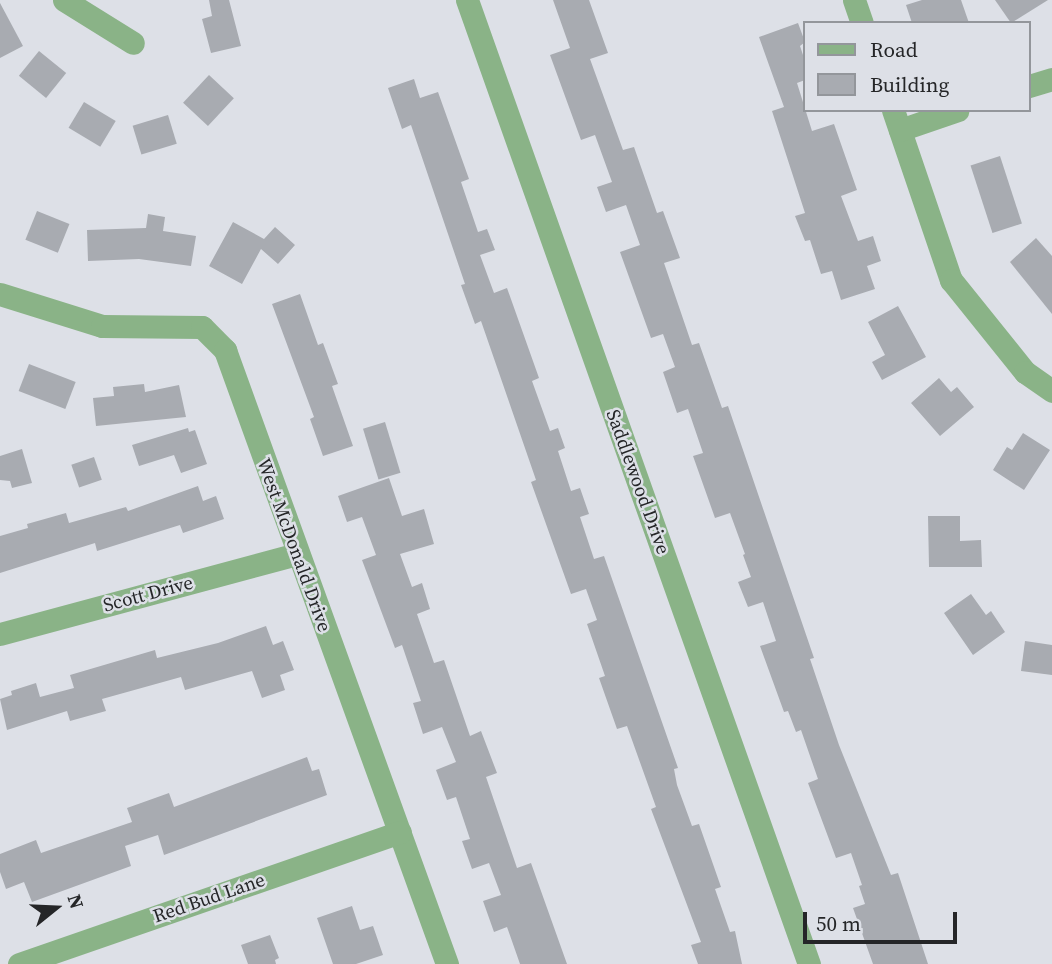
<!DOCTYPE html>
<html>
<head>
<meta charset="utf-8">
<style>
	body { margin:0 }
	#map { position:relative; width:1052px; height:964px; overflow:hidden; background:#dde0e7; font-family:"Source Serif 4",serif }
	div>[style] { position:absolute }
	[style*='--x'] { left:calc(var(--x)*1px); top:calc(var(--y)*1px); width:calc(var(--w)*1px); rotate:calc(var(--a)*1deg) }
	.building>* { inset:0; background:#a8abb1; transform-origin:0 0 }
	.minor>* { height:23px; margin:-11.5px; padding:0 11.5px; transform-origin:11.5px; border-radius:11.5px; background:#8ab387 }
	span { translate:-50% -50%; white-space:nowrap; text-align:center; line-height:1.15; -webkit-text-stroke:5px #dde0e7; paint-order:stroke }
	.street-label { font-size:19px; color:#252628 }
	.legend { position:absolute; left:803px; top:21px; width:228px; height:91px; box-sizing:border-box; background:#dde0e7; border:2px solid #93969b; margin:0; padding:9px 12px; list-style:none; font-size:21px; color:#252628 }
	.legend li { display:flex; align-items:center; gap:14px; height:35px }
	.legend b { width:35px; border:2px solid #93969b }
	.north { position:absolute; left:21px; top:873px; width:70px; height:70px; -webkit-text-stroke:5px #dde0e7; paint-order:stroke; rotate:72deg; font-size:19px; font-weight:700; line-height:28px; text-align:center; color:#252628 }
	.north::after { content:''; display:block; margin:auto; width:24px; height:32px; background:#252628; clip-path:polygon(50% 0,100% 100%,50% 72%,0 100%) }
	.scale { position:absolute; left:803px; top:912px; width:154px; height:32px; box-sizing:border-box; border:4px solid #252628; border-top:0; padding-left:9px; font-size:21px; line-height:24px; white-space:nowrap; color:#252628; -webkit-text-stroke:5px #dde0e7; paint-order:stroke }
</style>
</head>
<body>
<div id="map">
	<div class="building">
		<i style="clip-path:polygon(209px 0,229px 0,241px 46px,211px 53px,202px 19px,212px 16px)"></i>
		<i style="clip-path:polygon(553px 0,589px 0,608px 53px,590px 59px,623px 150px,634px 147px,657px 213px,663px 211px,680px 258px,664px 263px,692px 345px,699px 343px,722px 408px,728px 406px,814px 658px,810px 659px,839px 745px,891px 875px,898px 873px,928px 964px,873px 964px,853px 908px,865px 904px,859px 886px,862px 885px,851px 853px,836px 858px,808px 783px,818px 779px,801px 730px,796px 732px,788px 711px,784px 712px,760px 646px,776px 641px,763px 602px,748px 607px,738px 582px,751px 577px,743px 555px,745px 554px,730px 513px,715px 518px,693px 456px,703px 453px,688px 409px,677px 413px,663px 372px,675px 367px,663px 334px,651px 338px,620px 252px,640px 245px,626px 205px,606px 212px,597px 187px,612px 182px,595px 135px,581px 140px,550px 55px,570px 48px)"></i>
		<i style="clip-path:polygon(922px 0,961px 0,969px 23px,912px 23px,906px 5px)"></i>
		<i style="clip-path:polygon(995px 0,1048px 0,1011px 23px)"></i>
		<i style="clip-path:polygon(0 3px,23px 46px,0 58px)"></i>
		<i style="clip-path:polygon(798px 23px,805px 42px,800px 46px,805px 61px,805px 80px,797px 83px,812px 131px,834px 124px,857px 190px,841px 196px,858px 241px,873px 236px,881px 261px,867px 266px,875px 289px,841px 300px,832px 271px,821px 274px,810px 240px,805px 241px,795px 216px,805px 213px,772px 111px,784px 107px,759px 37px)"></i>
		<i style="left:39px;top:51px;width:35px;height:32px;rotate:39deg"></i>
		<i style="left:209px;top:75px;width:34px;height:38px;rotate:43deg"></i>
		<i style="clip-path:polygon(414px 79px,420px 98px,438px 92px,469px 179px,461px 182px,478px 232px,487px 229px,495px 250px,480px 255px,494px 293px,507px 288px,539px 378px,532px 381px,550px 431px,558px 428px,565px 448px,558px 451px,571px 491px,580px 488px,589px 514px,580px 517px,594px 559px,604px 556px,678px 768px,674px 769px,677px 785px,692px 826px,699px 824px,721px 887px,715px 889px,730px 932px,735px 931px,742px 964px,698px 964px,691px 945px,701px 942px,651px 809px,656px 807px,627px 726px,617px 729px,599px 678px,605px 676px,587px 624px,597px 620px,586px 589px,571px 594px,531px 482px,536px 480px,481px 321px,475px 324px,461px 285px,465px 284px,411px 125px,402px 129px,388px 88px)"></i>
		<i style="left:84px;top:102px;width:37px;height:30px;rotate:31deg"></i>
		<i style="left:168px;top:115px;width:30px;height:37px;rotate:73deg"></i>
		<i style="left:1000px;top:156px;width:71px;height:31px;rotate:72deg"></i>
		<i style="left:37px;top:211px;width:35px;height:31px;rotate:22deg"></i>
		<i style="clip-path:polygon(148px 214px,165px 217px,163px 231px,196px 236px,191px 266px,139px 259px,88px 261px,87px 230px,146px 228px)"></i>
		<i style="clip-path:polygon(233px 222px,264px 239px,275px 227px,295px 245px,278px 264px,261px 249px,242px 284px,209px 266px)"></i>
		<i style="clip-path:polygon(1036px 238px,1052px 256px,1052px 314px,1010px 262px)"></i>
		<i style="clip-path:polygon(300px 294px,318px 345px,323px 343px,338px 384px,332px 386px,353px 446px,323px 456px,310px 419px,314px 417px,272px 304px)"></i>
		<i style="clip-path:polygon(898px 306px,926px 357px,882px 380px,872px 362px,885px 355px,868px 322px)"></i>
		<i style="left:29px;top:364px;width:50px;height:29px;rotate:21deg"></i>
		<i style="clip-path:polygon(939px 378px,951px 392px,957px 387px,974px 407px,940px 436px,911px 403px)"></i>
		<i style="clip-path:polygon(144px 384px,145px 392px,179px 385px,186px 417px,96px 426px,93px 398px,114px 396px,113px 387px)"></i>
		<i style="left:385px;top:422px;width:53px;height:23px;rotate:73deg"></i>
		<i style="clip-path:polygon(188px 428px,189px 432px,195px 430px,207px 464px,181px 473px,174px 455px,139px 466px,132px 445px)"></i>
		<i style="clip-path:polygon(1023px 433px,1050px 450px,1024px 490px,993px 470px,1007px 447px,1012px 450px)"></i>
		<i style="clip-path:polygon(22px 449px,32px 483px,12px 488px,10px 481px,0 480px,0 456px)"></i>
		<i style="left:94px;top:457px;width:24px;height:24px;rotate:71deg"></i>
		<i style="clip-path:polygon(389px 478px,402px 516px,424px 509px,434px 544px,400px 554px,412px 587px,422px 583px,430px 609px,417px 614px,434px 663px,444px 660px,470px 736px,481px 731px,497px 773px,486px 777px,517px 868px,531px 863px,567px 964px,520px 964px,507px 927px,494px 932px,483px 901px,501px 895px,489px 863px,472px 869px,462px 841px,470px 839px,456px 797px,447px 800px,436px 770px,456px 762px,442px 727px,423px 734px,413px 703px,421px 701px,402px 645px,395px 648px,362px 560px,376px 555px,362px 517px,347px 522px,338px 496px)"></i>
		<i style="clip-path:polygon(198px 486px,203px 501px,216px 496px,224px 519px,183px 533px,180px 525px,97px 551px,95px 543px,0 573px,0 536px,28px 528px,27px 524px,66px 513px,69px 523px,126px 507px,128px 511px)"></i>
		<i style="clip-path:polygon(928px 516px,960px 516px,960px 541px,981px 540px,982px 567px,929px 567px)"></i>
		<i style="clip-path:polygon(971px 594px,986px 615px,991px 611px,1005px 632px,973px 655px,944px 613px)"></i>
		<i style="clip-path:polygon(266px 626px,273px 645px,283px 641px,294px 670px,280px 675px,285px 690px,262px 698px,252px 671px,185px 690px,181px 677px,102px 699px,106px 711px,70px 721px,67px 711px,7px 730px,0 699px,12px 695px,11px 691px,36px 683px,40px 697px,74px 688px,70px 675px,155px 650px,157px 658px,218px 643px)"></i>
		<i style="clip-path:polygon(1025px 641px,1052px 645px,1052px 675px,1021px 671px)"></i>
		<i style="clip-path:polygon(307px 757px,312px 771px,319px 769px,327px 795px,164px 855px,158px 835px,125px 846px,131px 866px,32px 902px,24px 882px,6px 889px,0 872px,0 854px,36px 840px,41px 853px,132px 822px,127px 808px,169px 793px,174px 807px)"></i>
		<i style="clip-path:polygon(352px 906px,360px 930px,373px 926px,383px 955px,356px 964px,333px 964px,317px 918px)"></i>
		<i style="clip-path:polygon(270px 935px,279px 958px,275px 960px,276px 964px,248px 964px,241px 945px)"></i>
	</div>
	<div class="minor">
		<i style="--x:64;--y:0;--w:81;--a:31.9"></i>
		<i style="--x:467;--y:0;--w:1023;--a:70.47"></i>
		<i style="--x:854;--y:0;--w:24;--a:71"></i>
		<i style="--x:1029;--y:86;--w:24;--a:-17"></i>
		<i style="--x:893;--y:110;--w:180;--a:71.2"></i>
		<i style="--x:951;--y:280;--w:118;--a:51.2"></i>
		<i style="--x:1025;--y:372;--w:33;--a:35"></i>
		<i style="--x:900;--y:130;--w:61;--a:-19"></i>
		<i style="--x:0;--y:294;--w:107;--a:17.4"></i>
		<i style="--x:102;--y:326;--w:100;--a:0.6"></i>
		<i style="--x:202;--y:327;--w:33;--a:45"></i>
		<i style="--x:225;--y:350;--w:653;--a:70.12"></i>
		<i style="--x:0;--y:634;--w:307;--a:-15.1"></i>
		<i style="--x:19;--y:964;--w:403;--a:-19.1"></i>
	</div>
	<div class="street-label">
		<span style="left:638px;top:482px;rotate:70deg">Saddlewood Drive</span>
		<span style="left:294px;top:545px;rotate:70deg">West McDonald Drive</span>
		<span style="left:148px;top:594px;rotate:-15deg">Scott Drive</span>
		<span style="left:209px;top:898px;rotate:-19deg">Red Bud Lane</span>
	</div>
	<ul class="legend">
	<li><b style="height:9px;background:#8ab387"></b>Road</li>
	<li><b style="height:19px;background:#a8abb1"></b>Building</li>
	</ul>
	<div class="north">N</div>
	<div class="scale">50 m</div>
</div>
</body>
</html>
